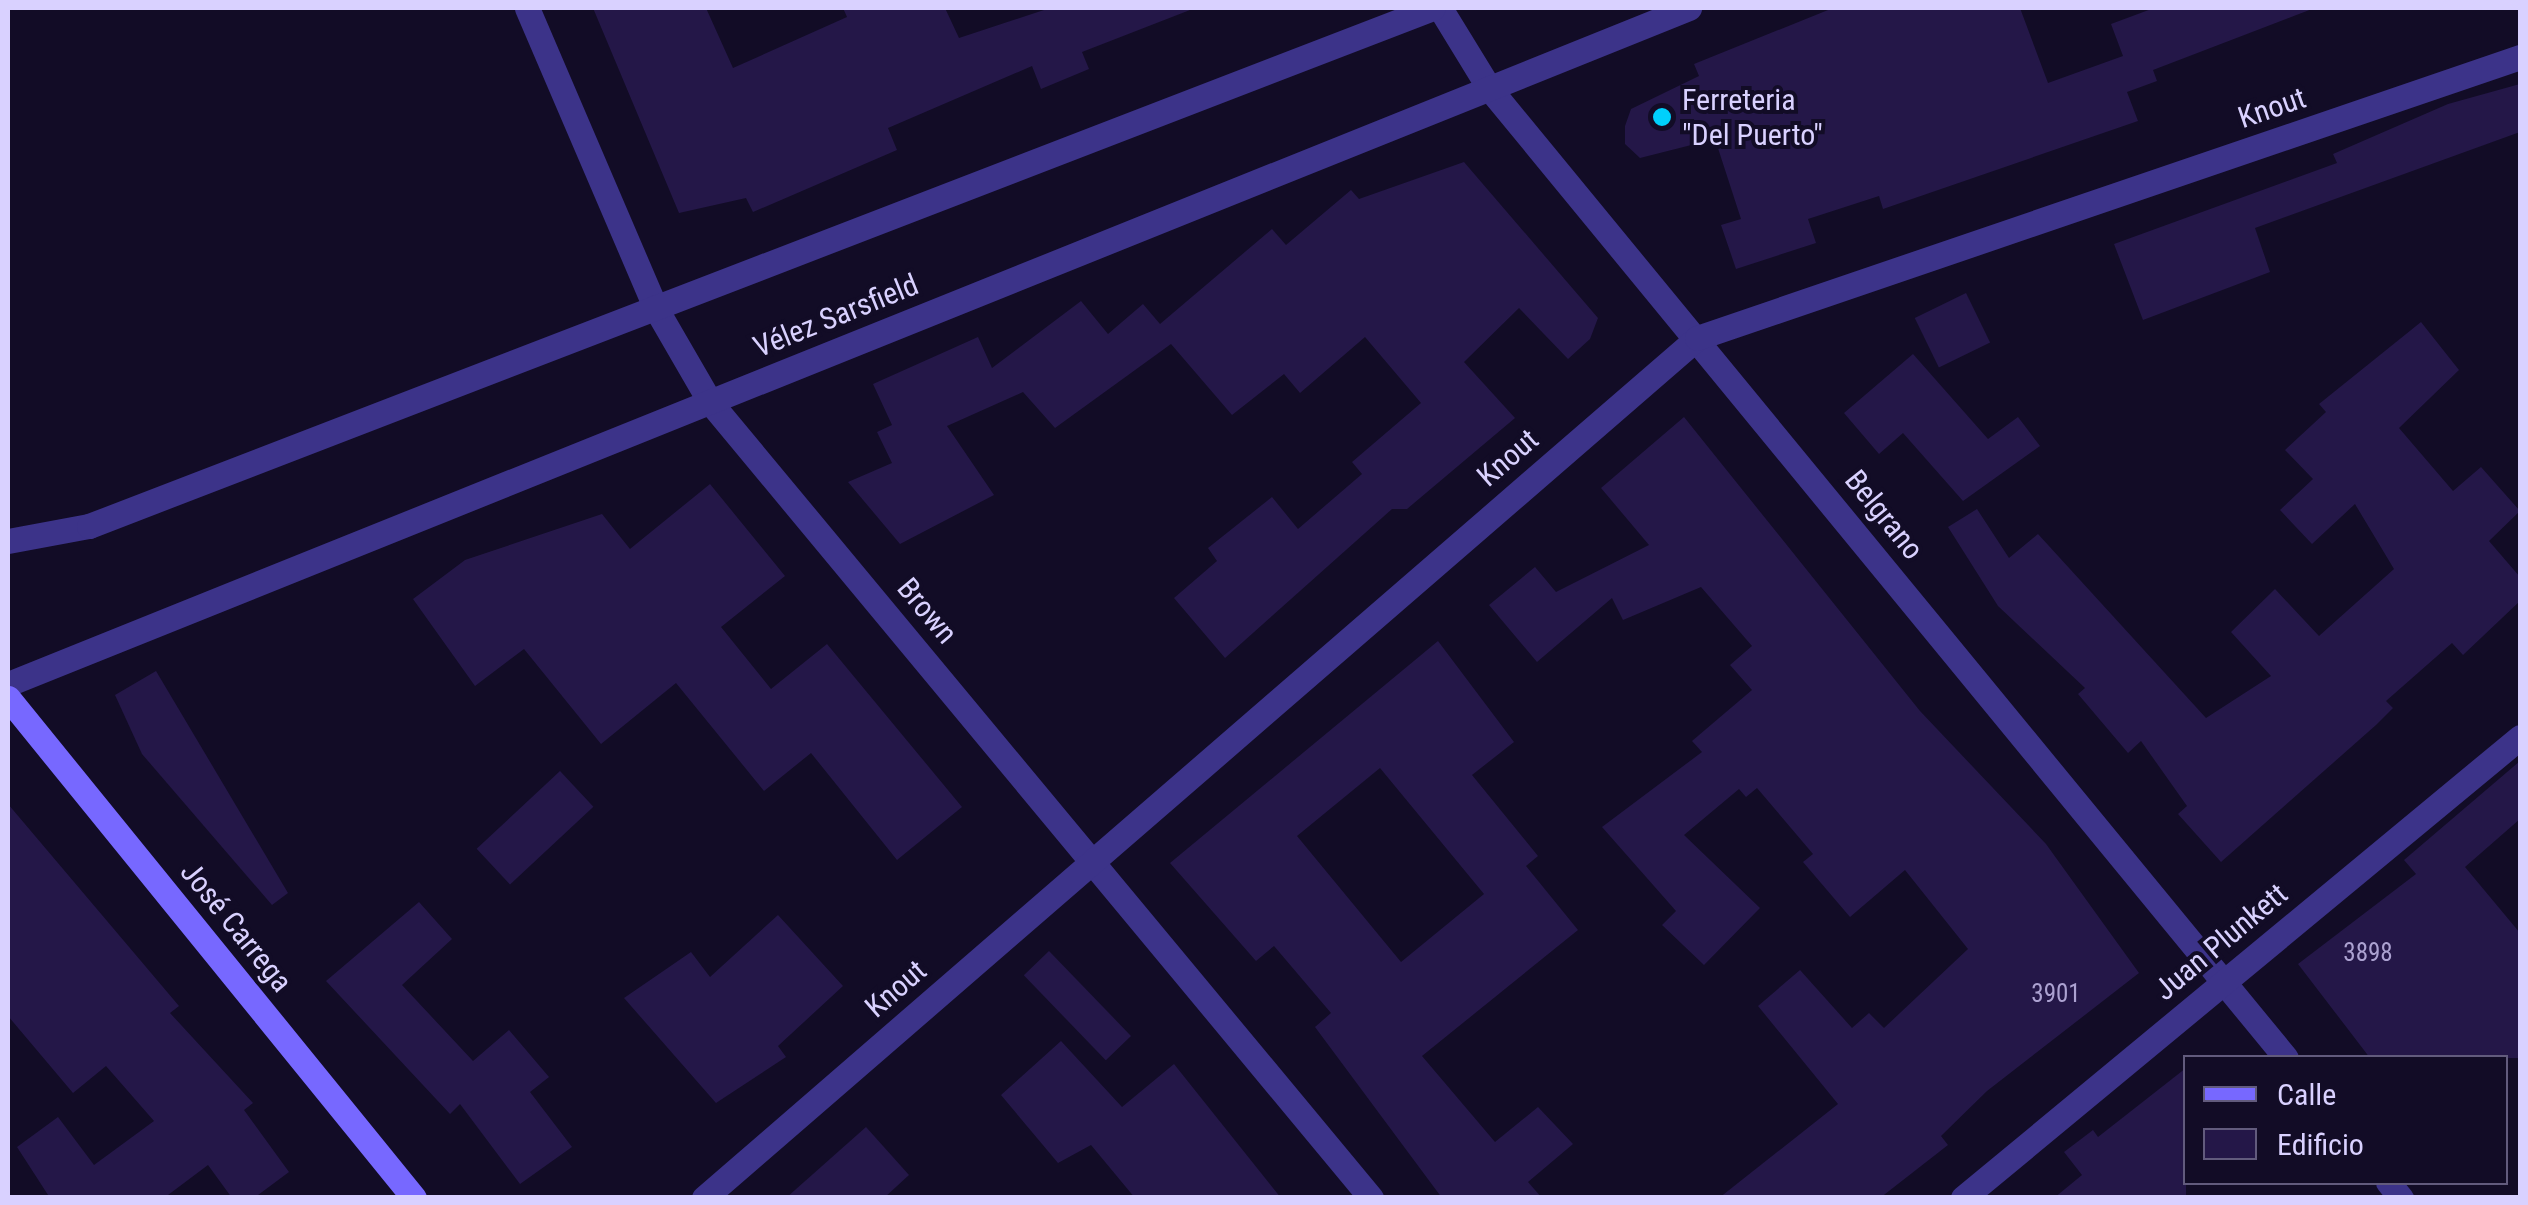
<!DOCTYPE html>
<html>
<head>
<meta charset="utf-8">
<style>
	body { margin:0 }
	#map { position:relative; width:2528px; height:1205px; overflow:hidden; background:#120c26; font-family:"Roboto Condensed",sans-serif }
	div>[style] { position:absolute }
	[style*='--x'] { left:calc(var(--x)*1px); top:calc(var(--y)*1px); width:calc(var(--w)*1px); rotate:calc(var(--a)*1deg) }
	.building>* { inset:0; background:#241748; transform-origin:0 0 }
	.minor>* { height:25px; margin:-12.5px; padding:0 12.5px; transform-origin:12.5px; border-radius:12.5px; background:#3c3389 }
	.tertiary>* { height:25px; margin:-12.5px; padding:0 12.5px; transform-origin:12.5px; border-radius:12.5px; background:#3c3389 }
	.secondary>* { height:25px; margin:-12.5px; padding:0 12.5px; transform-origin:12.5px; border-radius:12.5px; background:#7768ff }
	.dots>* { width:28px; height:28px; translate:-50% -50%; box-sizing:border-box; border:5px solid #120c26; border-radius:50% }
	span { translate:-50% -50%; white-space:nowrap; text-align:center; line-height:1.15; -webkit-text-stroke:8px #120c26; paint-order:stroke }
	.number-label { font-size:25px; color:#aca2d1 }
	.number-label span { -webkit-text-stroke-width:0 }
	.poi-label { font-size:30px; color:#d9d1ff }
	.left { translate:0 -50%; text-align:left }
	.street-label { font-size:30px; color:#d9d1ff }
	.frame { position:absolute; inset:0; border:10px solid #d9d1ff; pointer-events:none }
	.legend { position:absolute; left:2183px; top:1055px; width:325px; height:130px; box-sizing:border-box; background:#120c26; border:2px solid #625b7d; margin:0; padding:12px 18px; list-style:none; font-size:30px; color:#d9d1ff }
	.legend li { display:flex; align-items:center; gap:20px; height:50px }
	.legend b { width:50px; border:2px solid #625b7d }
</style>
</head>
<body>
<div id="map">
	<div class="building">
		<i style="clip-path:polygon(593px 8px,706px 8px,733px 68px,847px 17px,843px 8px,945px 8px,959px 38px,1050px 8px,1190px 10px,1082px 52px,1089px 69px,1041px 89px,1032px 66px,888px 128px,897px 150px,753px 212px,746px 198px,679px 213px)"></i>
		<i style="clip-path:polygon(1833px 8px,2020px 8px,2048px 83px,2123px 56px,2111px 24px,2154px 8px,2312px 9px,2153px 70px,2157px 81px,2127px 92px,2138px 121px,1883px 209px,1879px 196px,1808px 219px,1816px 243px,1736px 269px,1721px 225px,1741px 219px,1715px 139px,1640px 158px,1625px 144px,1625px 126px,1631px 109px,1699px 76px,1694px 64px)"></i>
		<i style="clip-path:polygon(2520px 84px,2520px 132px,2255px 228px,2270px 272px,2143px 320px,2114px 244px,2337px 163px,2333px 154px,2448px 104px)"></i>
		<i style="clip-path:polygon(1464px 162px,1598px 318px,1590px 339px,1568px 359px,1519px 308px,1464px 362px,1515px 418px,1407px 509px,1392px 509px,1225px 658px,1174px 598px,1217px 561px,1208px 548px,1272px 497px,1298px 529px,1362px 474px,1352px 462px,1421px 403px,1365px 337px,1300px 393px,1284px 374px,1232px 415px,1171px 344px,1055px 428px,1023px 392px,947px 426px,994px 495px,900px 544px,848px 482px,892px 463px,877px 432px,892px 425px,873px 384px,978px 337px,992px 368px,1081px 301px,1108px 334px,1143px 304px,1160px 324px,1272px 229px,1286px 245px,1351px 190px,1359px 199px)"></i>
		<i style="left:1966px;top:293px;width:55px;height:57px;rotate:64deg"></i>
		<i style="clip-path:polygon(2421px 322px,2459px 370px,2399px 428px,2453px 491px,2481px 467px,2520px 511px,2489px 541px,2520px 577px,2520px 601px,2463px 655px,2452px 643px,2386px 701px,2393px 708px,2376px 725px,2221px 862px,2178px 814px,2187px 806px,2141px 741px,2128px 753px,2078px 694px,2085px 688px,1998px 606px,1948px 527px,1977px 509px,2009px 558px,2038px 534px,2206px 718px,2271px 676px,2231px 632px,2275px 589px,2319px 636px,2394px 569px,2355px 504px,2312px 544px,2280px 510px,2313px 479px,2285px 450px,2326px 412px,2319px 404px)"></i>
		<i style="clip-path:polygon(1913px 354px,1988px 439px,2018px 417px,2040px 446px,1963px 501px,1903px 433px,1879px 454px,1844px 413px)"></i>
		<i style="clip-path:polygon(1684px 417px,1920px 711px,2046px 844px,2139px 973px,1987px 1091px,1941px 1136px,1948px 1145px,1880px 1198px,1719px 1198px,1838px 1104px,1758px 1006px,1800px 970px,1852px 1028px,1869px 1013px,1884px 1028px,1968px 949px,1905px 870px,1850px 917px,1803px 862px,1813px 854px,1757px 788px,1746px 797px,1739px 789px,1684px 835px,1760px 908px,1704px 965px,1662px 925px,1676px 911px,1602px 827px,1702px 752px,1692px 741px,1752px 690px,1730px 665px,1752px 646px,1701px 587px,1623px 620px,1612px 598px,1537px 662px,1489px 605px,1535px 567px,1556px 592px,1649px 545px,1601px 488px)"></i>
		<i style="clip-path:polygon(710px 484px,785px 576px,721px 627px,771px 689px,827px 644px,962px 807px,897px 860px,811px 753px,764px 791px,676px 683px,601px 744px,524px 649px,475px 686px,413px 599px,465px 560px,602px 514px,630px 549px)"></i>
		<i style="clip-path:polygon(evenodd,1438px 641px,1514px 742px,1472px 775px,1538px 856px,1526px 866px,1578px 930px,1422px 1056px,1495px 1142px,1538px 1107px,1573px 1144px,1528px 1182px,1542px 1198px,1442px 1198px,1315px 1027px,1331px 1013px,1274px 946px,1256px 961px,1170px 863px,1438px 641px,1380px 768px,1484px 894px,1401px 962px,1297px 836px,1380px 768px)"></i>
		<i style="clip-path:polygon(156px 671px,288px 893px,272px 905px,142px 754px,115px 695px)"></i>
		<i style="clip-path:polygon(2520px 761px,2520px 819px,2465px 867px,2520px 933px,2520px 1058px,2370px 1058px,2298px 964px,2416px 874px,2404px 860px)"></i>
		<i style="left:560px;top:771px;width:49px;height:114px;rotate:47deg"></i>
		<i style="clip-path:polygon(8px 804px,179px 1006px,170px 1013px,253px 1103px,244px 1110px,289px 1172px,254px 1198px,232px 1198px,208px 1165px,164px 1198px,50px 1198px,17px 1147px,58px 1117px,94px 1165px,154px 1121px,106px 1066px,73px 1093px,8px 1016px)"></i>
		<i style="clip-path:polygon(419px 902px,452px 939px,402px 985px,473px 1061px,509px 1030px,549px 1077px,530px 1092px,572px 1147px,520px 1184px,460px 1104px,450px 1114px,326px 981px)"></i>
		<i style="clip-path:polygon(778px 915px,843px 986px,778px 1046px,786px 1057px,716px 1103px,624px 998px,691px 952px,710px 977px)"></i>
		<i style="left:1049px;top:951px;width:118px;height:35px;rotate:46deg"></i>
		<i style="clip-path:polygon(1061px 1041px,1122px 1107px,1174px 1064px,1281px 1198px,1135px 1198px,1091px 1145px,1058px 1163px,1001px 1095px)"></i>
		<i style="clip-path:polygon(2186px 1068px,2186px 1198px,2054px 1198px,2082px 1175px,2064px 1152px,2093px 1130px,2098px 1137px)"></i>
		<i style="clip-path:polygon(866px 1127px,909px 1175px,884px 1198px,786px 1198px)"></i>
	</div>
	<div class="minor">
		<i style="--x:527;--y:8;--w:325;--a:66.8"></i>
		<i style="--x:655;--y:307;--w:110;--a:59.9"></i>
		<i style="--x:710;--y:402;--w:1035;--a:50.29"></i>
		<i style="--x:1440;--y:8;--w:94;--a:58.5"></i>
		<i style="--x:1489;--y:88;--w:1255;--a:50.59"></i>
		<i style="--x:2388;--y:1182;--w:21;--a:51"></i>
		<i style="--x:704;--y:1198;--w:1314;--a:-40.89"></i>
		<i style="--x:1697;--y:338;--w:870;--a:-18.85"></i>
		<i style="--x:1963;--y:1198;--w:723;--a:-39.61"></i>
	</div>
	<div class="tertiary">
		<i style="--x:8;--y:541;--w:82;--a:-10.5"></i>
		<i style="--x:89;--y:526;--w:1440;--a:-21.08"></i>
		<i style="--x:8;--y:684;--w:1812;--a:-21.91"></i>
	</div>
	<div class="secondary">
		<i style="--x:8;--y:698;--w:644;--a:50.92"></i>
	</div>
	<div class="dots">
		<i style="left:1662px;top:117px;background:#00d0fc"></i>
	</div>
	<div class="number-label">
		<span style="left:2368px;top:953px">3898</span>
		<span style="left:2056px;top:994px">3901</span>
	</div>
	<div class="poi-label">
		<span class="left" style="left:1682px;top:117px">Ferreteria<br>"Del Puerto"</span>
	</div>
	<div class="street-label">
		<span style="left:2272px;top:108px;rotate:-19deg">Knout</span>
		<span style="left:836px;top:316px;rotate:-22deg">Vélez Sarsfield</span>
		<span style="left:1508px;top:458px;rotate:-41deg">Knout</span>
		<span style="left:1884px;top:515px;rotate:51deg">Belgrano</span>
		<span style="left:927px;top:611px;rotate:50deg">Brown</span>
		<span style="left:236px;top:927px;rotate:51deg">José Carrega</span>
		<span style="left:2221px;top:942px;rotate:-40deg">Juan Plunkett</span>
		<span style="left:896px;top:989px;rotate:-41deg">Knout</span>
	</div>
	<div class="frame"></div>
	<ul class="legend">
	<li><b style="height:12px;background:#7768ff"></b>Calle</li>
	<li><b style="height:28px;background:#241748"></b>Edificio</li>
	</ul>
</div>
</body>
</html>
